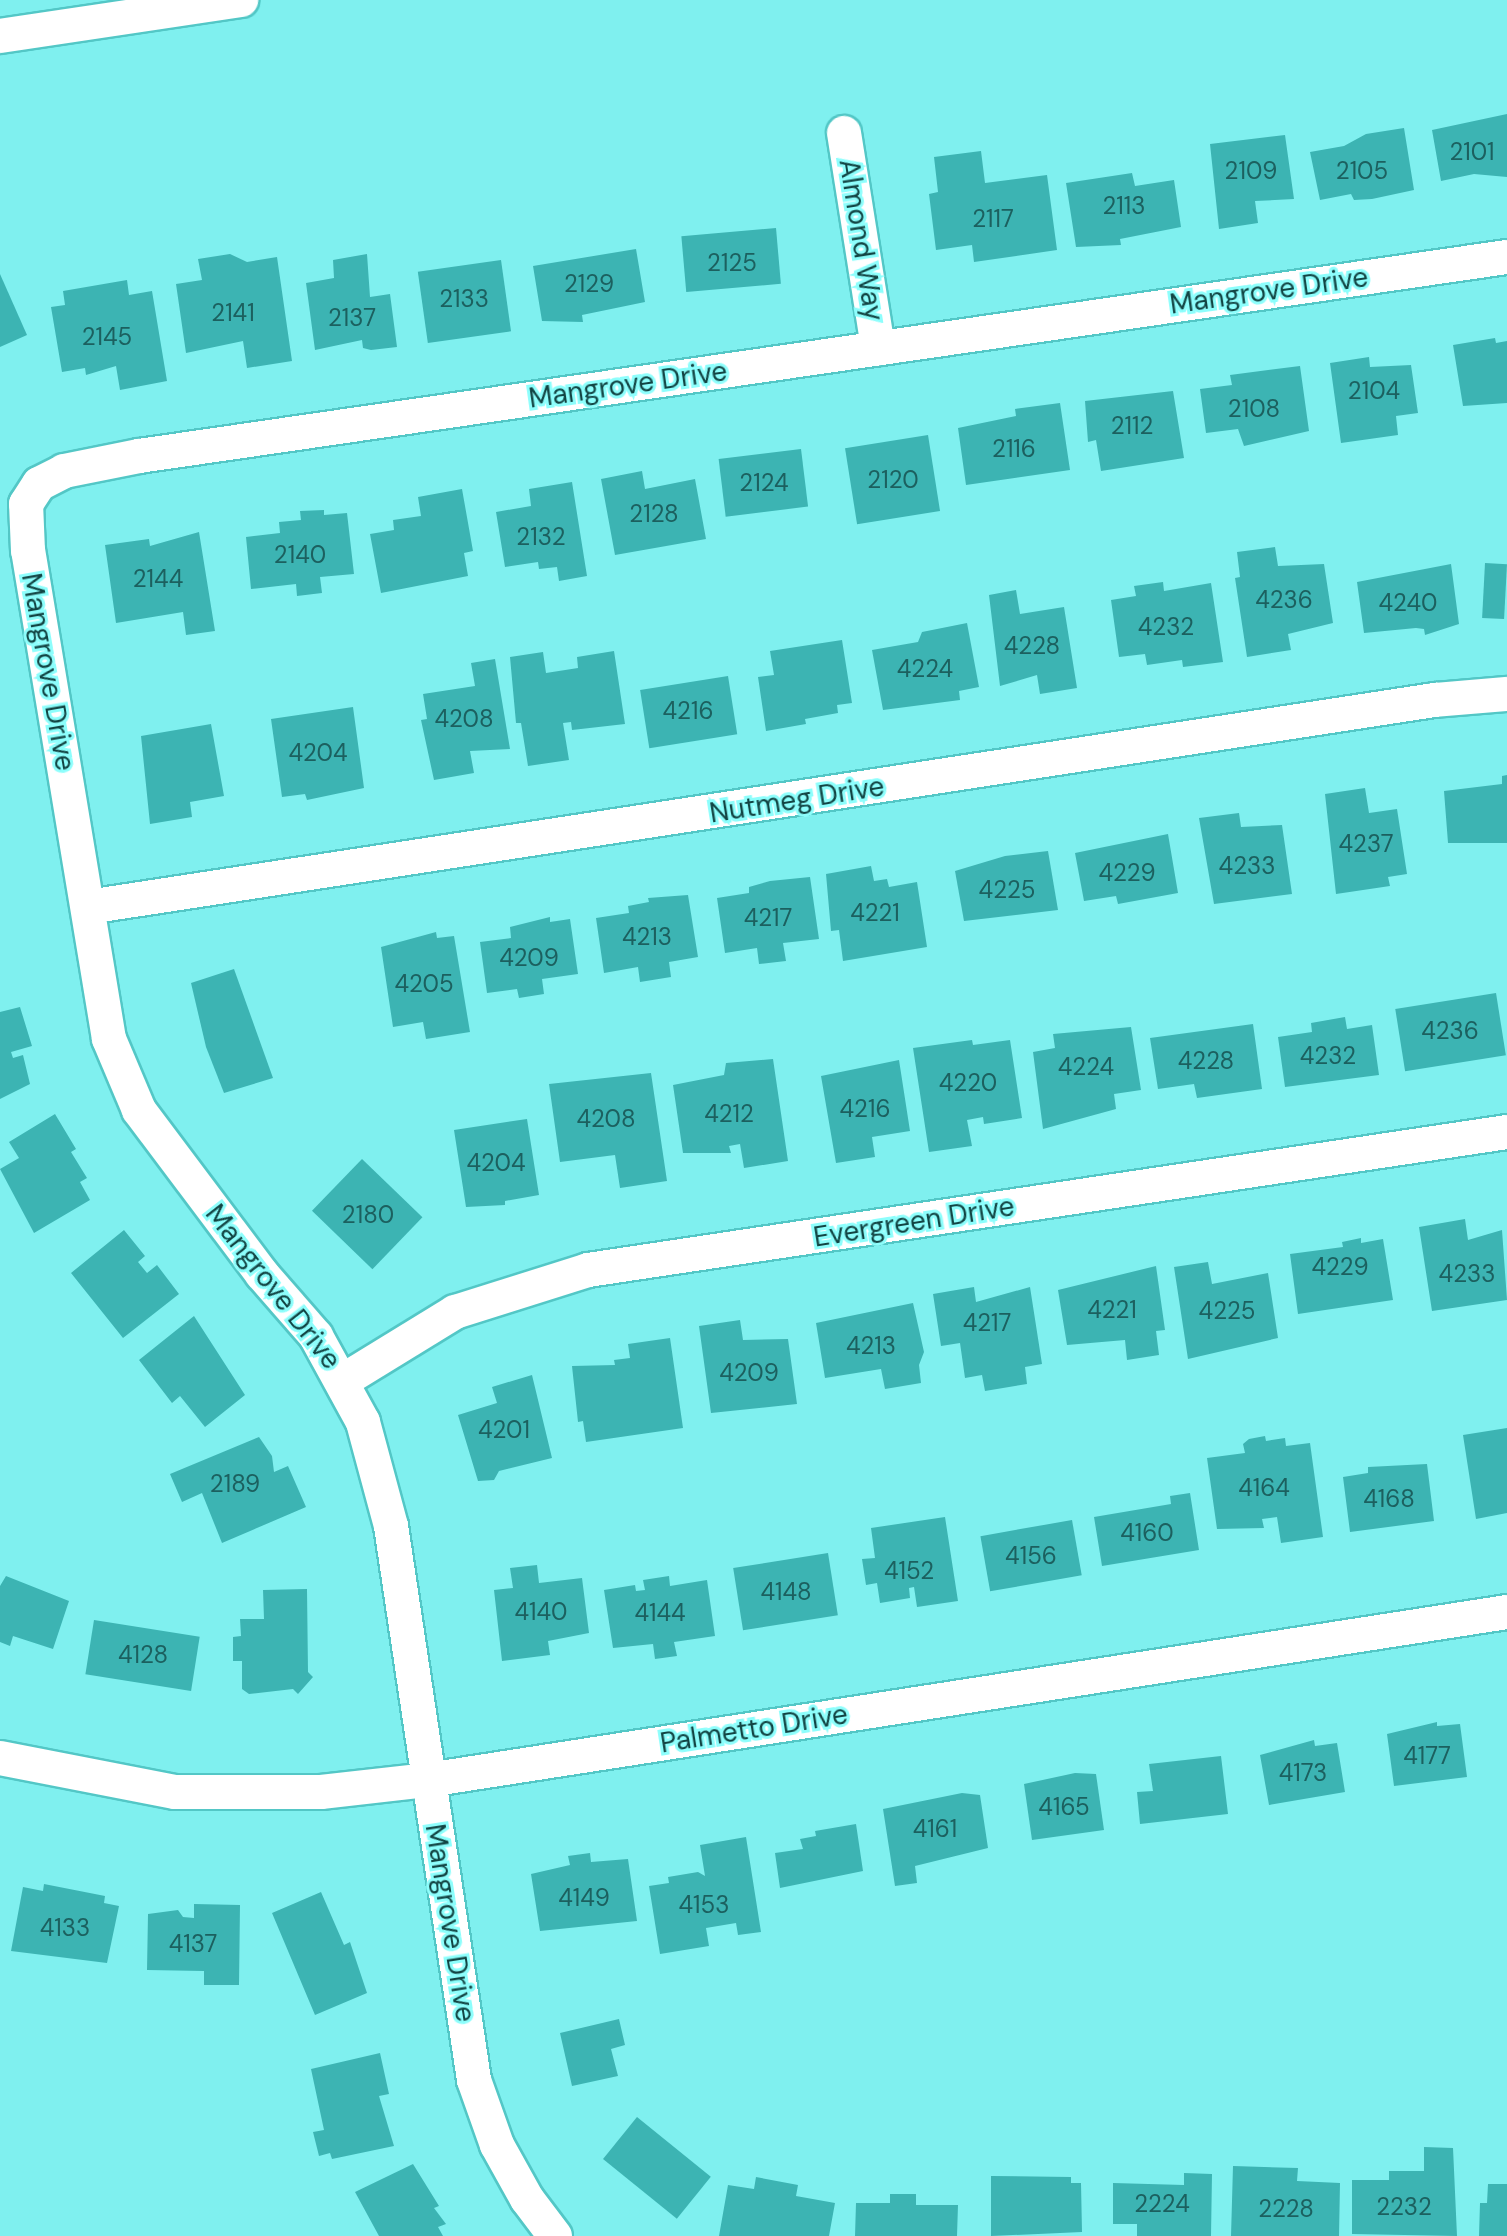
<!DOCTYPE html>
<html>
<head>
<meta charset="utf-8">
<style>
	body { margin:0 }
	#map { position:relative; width:1507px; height:2236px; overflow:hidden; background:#7ff0ef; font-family:"DM Sans",sans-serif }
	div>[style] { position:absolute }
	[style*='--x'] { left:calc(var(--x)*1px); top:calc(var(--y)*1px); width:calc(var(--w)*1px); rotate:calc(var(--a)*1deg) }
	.building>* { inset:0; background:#3cb4b3; transform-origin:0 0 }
	.roads { filter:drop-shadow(2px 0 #53c7c6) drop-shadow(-2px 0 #53c7c6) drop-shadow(0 2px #53c7c6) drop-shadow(0 -2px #53c7c6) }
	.minor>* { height:34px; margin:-17px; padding:0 17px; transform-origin:17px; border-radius:17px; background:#fff }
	span { translate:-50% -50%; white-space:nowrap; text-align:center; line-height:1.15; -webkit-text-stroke:6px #8dfefc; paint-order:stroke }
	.number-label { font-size:24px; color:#1c605f }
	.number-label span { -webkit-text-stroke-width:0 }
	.street-label { font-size:28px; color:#124443 }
</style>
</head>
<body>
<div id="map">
	<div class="building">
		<i style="clip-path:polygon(1507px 114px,1507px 177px,1474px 174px,1441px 181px,1432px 130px)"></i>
		<i style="clip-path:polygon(1404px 128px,1414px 190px,1372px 199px,1354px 200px,1351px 194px,1320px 200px,1310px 152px,1344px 146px,1366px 134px)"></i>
		<i style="clip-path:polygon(1285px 135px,1294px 199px,1255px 201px,1258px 223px,1219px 229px,1210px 144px)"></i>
		<i style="clip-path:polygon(981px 151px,985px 183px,1047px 175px,1057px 250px,974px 262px,972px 245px,936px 250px,929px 194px,938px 192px,934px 157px)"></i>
		<i style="clip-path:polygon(1132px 173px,1135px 186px,1174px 180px,1181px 227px,1120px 239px,1121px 245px,1076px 247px,1066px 183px)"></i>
		<i style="left:776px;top:228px;width:56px;height:95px;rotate:85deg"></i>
		<i style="clip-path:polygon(636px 249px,645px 302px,582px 315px,583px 322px,542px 321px,533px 266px)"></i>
		<i style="clip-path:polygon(230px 254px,247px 262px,277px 257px,292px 361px,247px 368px,243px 341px,186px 353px,176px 284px,202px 280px,198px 259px)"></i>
		<i style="clip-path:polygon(367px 254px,370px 297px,390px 294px,397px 347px,371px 350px,363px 348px,362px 340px,315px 350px,306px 283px,334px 278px,333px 260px)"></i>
		<i style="left:501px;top:260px;width:72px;height:84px;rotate:82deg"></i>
		<i style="clip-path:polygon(0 274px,27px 335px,0 347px)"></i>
		<i style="clip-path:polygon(127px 280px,129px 295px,152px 291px,167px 381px,120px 390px,116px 366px,86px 375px,85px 368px,62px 372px,51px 307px,65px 305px,63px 291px)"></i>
		<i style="clip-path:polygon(1495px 338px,1496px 343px,1507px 341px,1507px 403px,1463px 406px,1453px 345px)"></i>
		<i style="clip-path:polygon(1369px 357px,1370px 367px,1411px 365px,1418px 413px,1396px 416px,1398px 435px,1341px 443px,1330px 363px)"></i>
		<i style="clip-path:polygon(1300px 366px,1309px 431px,1244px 446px,1238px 429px,1206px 433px,1200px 389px,1232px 385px,1230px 375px)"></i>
		<i style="clip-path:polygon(1173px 391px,1184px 458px,1101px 471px,1096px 440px,1088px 442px,1085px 401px)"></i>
		<i style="clip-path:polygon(1060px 403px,1070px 470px,966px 485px,958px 428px,1016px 416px,1015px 409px)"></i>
		<i style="left:928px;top:435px;width:77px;height:84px;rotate:81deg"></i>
		<i style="left:801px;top:449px;width:58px;height:83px;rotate:83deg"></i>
		<i style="clip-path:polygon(642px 471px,645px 489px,695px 479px,706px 539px,615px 555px,601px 479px)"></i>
		<i style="clip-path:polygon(572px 482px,587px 576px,559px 581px,557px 567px,539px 569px,538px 562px,505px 567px,496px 512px,531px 506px,529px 489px)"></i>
		<i style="clip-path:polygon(462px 489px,473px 551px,464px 553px,468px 576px,381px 593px,370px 534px,394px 530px,393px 520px,421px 516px,418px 497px)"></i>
		<i style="clip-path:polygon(324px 510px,324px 515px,347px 513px,354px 574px,320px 577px,322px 593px,297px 596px,296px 584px,251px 589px,246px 537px,280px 533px,279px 522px,301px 520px,300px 511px)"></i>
		<i style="clip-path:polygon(199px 532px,215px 631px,186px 635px,183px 612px,116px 623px,105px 545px,149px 539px,150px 546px)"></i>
		<i style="clip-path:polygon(1275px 547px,1278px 566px,1324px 564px,1333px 623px,1288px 634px,1291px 650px,1247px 657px,1235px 578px,1240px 577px,1237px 552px)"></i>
		<i style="left:1485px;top:563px;width:22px;height:55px;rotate:3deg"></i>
		<i style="clip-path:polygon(1451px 564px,1459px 624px,1425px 635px,1424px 629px,1416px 628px,1364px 633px,1357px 582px)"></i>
		<i style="clip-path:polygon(1163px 582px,1164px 591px,1211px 583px,1223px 662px,1183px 667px,1182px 660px,1147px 665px,1145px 654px,1119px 657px,1111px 600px,1136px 596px,1134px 586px)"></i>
		<i style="clip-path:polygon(1016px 590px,1020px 614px,1064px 607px,1077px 688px,1040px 694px,1037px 675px,1000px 686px,989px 595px)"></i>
		<i style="clip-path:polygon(967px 623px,979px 687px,959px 691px,960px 700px,883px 710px,872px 650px,918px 642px,922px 632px)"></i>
		<i style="clip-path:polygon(842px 640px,852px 703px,837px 705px,838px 713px,805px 719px,806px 724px,766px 731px,758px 677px,774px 675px,770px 651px)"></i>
		<i style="clip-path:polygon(614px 651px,625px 724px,572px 730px,571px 722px,563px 723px,569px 760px,528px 766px,521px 723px,516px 723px,510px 657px,543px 652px,546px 673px,578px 668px,577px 657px)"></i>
		<i style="clip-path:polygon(495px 659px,510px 749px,470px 751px,474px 773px,434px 780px,421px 720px,427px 719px,423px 694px,475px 686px,471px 663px)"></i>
		<i style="left:728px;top:676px;width:59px;height:89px;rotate:81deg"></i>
		<i style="clip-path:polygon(353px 707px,364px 788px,307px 800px,305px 794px,282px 797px,271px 719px)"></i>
		<i style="clip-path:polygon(211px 724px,224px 796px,190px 802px,192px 817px,150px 824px,141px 736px)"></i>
		<i style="clip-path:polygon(1507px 775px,1507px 843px,1448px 843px,1444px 791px,1502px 784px,1502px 776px)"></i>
		<i style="clip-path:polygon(1365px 788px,1369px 813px,1397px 809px,1407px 874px,1388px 877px,1390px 886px,1336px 894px,1325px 794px)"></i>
		<i style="clip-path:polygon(1239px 813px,1241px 827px,1282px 825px,1292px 894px,1214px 904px,1199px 818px)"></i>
		<i style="clip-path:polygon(1168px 834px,1178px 893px,1118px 904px,1116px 896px,1084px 901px,1075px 853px)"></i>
		<i style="clip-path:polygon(1048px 851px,1058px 910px,964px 921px,955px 871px,1005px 856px)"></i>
		<i style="clip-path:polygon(871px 866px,874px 881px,887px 879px,889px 887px,917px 882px,927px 947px,843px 961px,839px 930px,831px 931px,826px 874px)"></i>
		<i style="clip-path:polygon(810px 877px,819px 939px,783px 943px,786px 961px,759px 964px,757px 948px,725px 953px,717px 898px,749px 893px,749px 887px,770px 881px)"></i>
		<i style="clip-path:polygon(688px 895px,698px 957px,669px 962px,671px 977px,640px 982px,638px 967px,604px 973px,596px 918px,629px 913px,628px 906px,649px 902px,648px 898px)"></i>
		<i style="clip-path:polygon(550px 917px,550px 922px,570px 919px,578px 974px,542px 979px,544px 994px,519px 998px,517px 989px,487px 993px,480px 942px,511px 938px,510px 927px)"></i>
		<i style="clip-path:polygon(436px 932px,437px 938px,454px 936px,470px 1032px,426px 1039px,423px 1022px,393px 1027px,381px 947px)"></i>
		<i style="clip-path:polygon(234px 969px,273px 1078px,224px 1093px,206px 1047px,191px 983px)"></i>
		<i style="left:1496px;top:993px;width:63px;height:102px;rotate:81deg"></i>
		<i style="clip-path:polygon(20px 1007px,32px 1046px,11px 1052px,13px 1058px,23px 1055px,30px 1084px,0 1099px,0 1012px)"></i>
		<i style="clip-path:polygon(1345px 1017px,1347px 1029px,1372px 1025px,1379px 1075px,1285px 1087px,1278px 1037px,1312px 1032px,1311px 1023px)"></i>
		<i style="clip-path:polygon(1253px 1024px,1262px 1089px,1197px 1098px,1194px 1084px,1158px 1089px,1150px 1038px)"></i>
		<i style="clip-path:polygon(1131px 1027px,1141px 1090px,1114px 1094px,1116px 1109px,1043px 1129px,1033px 1052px,1055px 1048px,1053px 1034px)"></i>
		<i style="clip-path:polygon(972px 1040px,973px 1045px,1010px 1040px,1022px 1118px,984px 1124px,983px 1117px,967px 1120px,972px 1146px,929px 1152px,913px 1048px)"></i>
		<i style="clip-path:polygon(773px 1059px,788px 1161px,744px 1168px,740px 1144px,729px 1146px,731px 1153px,683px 1153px,673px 1085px,724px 1075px,726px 1063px)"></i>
		<i style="clip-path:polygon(899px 1060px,910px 1131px,872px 1137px,875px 1157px,836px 1163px,821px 1076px)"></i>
		<i style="clip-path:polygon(651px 1073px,667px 1181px,620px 1188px,615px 1155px,560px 1162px,549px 1084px)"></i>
		<i style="clip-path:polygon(55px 1114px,76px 1149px,71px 1152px,87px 1178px,80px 1182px,90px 1200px,34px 1233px,0 1169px,19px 1158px,9px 1142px)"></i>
		<i style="clip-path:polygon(527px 1119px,539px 1195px,505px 1201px,505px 1205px,466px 1207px,454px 1130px)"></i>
		<i style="left:362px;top:1159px;width:84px;height:72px;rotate:44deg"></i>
		<i style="clip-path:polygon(1465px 1219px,1468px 1240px,1502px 1230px,1507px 1300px,1432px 1311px,1419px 1227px)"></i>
		<i style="clip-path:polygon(124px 1230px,145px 1256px,138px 1262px,147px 1273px,157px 1265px,179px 1294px,123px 1338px,71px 1273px)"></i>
		<i style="clip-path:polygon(1361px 1238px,1361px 1243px,1383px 1239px,1393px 1300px,1298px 1314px,1290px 1254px,1343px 1247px,1342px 1242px)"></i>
		<i style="clip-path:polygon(1208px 1262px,1212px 1284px,1268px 1273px,1278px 1338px,1188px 1359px,1174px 1267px)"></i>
		<i style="clip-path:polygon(1156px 1266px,1165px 1330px,1156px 1331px,1159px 1355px,1127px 1360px,1125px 1340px,1067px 1345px,1058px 1290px)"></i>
		<i style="clip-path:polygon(974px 1287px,976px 1302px,1030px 1287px,1042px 1364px,1025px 1367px,1027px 1384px,985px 1391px,982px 1375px,965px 1378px,960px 1343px,941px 1346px,933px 1294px)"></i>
		<i style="clip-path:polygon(913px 1303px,924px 1352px,919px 1365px,921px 1383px,885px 1389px,881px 1369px,825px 1378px,816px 1323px)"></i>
		<i style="clip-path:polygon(194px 1316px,245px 1395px,205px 1427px,180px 1396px,172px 1403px,139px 1360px)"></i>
		<i style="clip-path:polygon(740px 1320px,743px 1340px,788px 1339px,797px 1404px,711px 1413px,699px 1326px)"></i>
		<i style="clip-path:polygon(670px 1338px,683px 1428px,586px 1442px,583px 1421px,578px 1422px,572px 1366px,615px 1365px,614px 1360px,630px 1358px,628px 1344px)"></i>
		<i style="clip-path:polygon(532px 1375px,552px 1458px,499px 1471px,494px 1480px,478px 1481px,458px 1415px,497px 1403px,492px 1387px)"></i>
		<i style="clip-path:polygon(1507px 1428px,1507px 1513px,1476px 1519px,1463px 1435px)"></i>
		<i style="clip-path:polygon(1265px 1436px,1266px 1441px,1285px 1438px,1286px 1446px,1310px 1443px,1323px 1537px,1281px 1543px,1277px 1517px,1262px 1519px,1264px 1528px,1217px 1529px,1207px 1458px,1245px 1453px,1243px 1444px,1249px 1439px)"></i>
		<i style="clip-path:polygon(259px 1437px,272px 1456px,274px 1472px,288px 1466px,306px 1507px,222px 1543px,202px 1493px,182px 1502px,170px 1474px)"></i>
		<i style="clip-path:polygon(1427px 1464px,1434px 1521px,1350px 1532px,1343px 1477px,1368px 1473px,1368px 1467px)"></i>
		<i style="clip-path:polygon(1190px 1493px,1199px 1550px,1102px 1566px,1094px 1517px,1171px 1504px,1170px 1496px)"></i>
		<i style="clip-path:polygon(945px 1517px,958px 1601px,917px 1607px,914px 1587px,909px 1588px,910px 1598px,880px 1603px,877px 1583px,866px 1585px,862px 1559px,875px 1558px,871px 1528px)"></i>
		<i style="left:1072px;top:1520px;width:56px;height:93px;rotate:80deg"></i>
		<i style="left:828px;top:1553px;width:63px;height:96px;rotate:81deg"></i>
		<i style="clip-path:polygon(537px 1565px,539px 1583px,582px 1578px,589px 1633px,548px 1641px,550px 1655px,502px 1661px,494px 1590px,513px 1588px,510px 1568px)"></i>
		<i style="clip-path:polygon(6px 1576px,69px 1601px,53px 1649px,13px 1636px,10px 1646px,0 1642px,0 1586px)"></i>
		<i style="clip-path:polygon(669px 1576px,670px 1586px,707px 1580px,715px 1636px,674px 1642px,677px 1656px,655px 1659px,653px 1644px,613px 1648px,604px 1590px,635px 1585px,636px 1591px,645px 1590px,643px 1580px)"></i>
		<i style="clip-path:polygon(307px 1589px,308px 1672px,313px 1677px,298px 1694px,293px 1689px,249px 1694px,242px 1689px,242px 1661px,233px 1661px,233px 1637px,241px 1636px,240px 1619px,264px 1619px,263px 1590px)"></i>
		<i style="left:94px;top:1620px;width:107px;height:55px;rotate:9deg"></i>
		<i style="clip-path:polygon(1437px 1722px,1437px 1726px,1460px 1724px,1467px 1777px,1394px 1786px,1387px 1734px)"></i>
		<i style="clip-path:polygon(1314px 1740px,1315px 1746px,1337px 1743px,1345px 1792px,1269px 1805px,1260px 1755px)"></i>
		<i style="clip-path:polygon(1221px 1756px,1228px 1814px,1140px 1824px,1137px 1792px,1153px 1791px,1149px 1764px)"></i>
		<i style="clip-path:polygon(1075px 1773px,1096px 1774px,1104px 1830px,1032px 1840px,1024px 1784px)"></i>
		<i style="clip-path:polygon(962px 1793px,980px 1795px,988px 1848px,915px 1866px,917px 1883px,895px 1886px,883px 1809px)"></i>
		<i style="clip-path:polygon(856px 1824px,863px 1871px,780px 1888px,775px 1853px,803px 1849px,800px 1839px,816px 1836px,815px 1831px)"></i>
		<i style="clip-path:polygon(746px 1837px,761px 1932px,738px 1935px,736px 1923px,706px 1928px,709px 1946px,660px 1954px,649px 1886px,669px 1883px,668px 1877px,698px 1872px,705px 1876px,700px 1845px)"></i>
		<i style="clip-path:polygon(590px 1853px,591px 1862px,628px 1859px,637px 1921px,540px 1931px,531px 1874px,570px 1865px,568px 1856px)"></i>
		<i style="clip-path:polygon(44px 1884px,105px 1896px,104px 1903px,119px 1906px,107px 1963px,11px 1951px,23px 1887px,43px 1891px)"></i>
		<i style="clip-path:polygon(321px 1892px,344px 1945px,350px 1942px,367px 1993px,315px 2015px,272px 1913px)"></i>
		<i style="clip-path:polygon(194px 1904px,240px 1905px,239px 1985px,204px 1985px,204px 1971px,147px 1970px,148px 1914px,178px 1910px,183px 1917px,194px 1918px)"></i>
		<i style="clip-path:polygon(619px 2019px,625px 2045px,611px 2049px,618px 2076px,572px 2086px,560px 2033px)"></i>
		<i style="clip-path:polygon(380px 2053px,389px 2094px,379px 2096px,394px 2146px,332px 2159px,330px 2153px,319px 2156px,313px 2132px,324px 2130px,311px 2069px)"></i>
		<i style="left:637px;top:2117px;width:95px;height:54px;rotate:39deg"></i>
		<i style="clip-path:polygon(1424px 2147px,1453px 2148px,1457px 2236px,1352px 2234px,1352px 2180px,1389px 2180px,1389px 2171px,1424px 2171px)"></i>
		<i style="clip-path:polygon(413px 2164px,439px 2206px,434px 2208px,446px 2224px,438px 2227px,443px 2236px,379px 2236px,355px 2192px)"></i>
		<i style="clip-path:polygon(1233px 2166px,1298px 2168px,1297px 2181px,1340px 2183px,1339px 2236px,1231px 2236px)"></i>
		<i style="clip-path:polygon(1184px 2173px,1212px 2174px,1211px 2236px,1137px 2236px,1137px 2224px,1113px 2224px,1113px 2183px,1184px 2185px)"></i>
		<i style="clip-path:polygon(991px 2176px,1071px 2177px,1071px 2183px,1081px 2183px,1082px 2232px,991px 2236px)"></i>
		<i style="clip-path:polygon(756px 2177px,798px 2185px,796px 2196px,835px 2203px,829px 2236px,719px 2236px,728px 2185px,754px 2189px)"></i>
		<i style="clip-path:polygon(1488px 2184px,1507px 2184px,1507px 2236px,1479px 2236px,1480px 2203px,1487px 2203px)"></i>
		<i style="clip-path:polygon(890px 2194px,916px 2194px,916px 2205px,958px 2205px,957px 2236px,855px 2236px,856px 2203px,890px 2203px)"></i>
	</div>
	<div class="roads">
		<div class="minor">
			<i style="--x:0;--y:36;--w:244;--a:-8.5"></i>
			<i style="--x:844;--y:133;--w:218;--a:81"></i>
			<i style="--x:88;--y:907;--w:1363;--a:-8.74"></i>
			<i style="--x:1435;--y:700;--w:72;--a:-4.8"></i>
			<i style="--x:344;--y:1380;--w:130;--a:-31.5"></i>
			<i style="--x:455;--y:1312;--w:139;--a:-17.5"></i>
			<i style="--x:588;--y:1270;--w:929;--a:-8.54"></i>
			<i style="--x:0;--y:1758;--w:178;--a:11"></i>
			<i style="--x:175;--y:1792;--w:146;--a:0"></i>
			<i style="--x:321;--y:1792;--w:108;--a:-6.4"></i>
			<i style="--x:428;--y:1780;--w:1092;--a:-8.85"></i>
			<i style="--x:555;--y:2236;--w:46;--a:-127.1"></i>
			<i style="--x:527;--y:2199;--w:62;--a:-119.1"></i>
			<i style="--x:497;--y:2145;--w:69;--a:-109.5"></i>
			<i style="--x:474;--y:2080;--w:560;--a:-98.52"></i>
			<i style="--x:391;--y:1526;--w:108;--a:-105.1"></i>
			<i style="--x:363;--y:1422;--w:98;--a:-118.7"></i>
			<i style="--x:316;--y:1336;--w:82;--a:-131.1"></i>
			<i style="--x:262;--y:1274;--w:205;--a:-126.9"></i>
			<i style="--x:139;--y:1110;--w:77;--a:-112.9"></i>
			<i style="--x:109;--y:1039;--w:495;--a:-99.4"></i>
			<i style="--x:28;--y:551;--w:47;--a:-92.4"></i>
			<i style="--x:26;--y:504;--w:24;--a:-57"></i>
			<i style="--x:39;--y:484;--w:28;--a:-27"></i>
			<i style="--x:64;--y:471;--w:76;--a:-11.3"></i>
			<i style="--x:139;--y:456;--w:1382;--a:-8.28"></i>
		</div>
	</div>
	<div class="number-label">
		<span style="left:1472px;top:152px">2101</span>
		<span style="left:1251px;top:171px">2109</span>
		<span style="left:1362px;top:171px">2105</span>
		<span style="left:1124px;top:206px">2113</span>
		<span style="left:993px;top:219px">2117</span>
		<span style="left:732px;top:263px">2125</span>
		<span style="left:589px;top:284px">2129</span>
		<span style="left:464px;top:299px">2133</span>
		<span style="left:233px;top:313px">2141</span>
		<span style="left:352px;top:318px">2137</span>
		<span style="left:107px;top:337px">2145</span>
		<span style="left:1374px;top:391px">2104</span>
		<span style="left:1254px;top:409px">2108</span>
		<span style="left:1132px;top:426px">2112</span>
		<span style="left:1014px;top:449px">2116</span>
		<span style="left:893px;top:480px">2120</span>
		<span style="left:764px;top:483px">2124</span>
		<span style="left:654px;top:514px">2128</span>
		<span style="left:541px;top:537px">2132</span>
		<span style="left:300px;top:555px">2140</span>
		<span style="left:158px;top:579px">2144</span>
		<span style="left:1284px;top:600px">4236</span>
		<span style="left:1408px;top:603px">4240</span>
		<span style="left:1166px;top:627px">4232</span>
		<span style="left:1032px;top:646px">4228</span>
		<span style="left:925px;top:669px">4224</span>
		<span style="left:688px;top:711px">4216</span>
		<span style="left:464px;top:719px">4208</span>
		<span style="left:318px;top:753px">4204</span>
		<span style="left:1366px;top:844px">4237</span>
		<span style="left:1247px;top:866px">4233</span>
		<span style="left:1127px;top:873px">4229</span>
		<span style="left:1007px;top:890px">4225</span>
		<span style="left:875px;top:913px">4221</span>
		<span style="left:768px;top:918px">4217</span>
		<span style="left:647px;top:937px">4213</span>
		<span style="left:529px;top:958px">4209</span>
		<span style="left:424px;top:984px">4205</span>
		<span style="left:1450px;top:1031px">4236</span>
		<span style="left:1328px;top:1056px">4232</span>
		<span style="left:1206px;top:1061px">4228</span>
		<span style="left:1086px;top:1067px">4224</span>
		<span style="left:968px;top:1083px">4220</span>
		<span style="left:865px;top:1109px">4216</span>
		<span style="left:729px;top:1114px">4212</span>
		<span style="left:606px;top:1119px">4208</span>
		<span style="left:496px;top:1163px">4204</span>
		<span style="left:368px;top:1215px">2180</span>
		<span style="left:1340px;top:1267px">4229</span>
		<span style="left:1467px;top:1274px">4233</span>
		<span style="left:1112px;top:1310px">4221</span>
		<span style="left:1227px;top:1311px">4225</span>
		<span style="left:987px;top:1323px">4217</span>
		<span style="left:871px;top:1346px">4213</span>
		<span style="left:749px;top:1373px">4209</span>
		<span style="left:504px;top:1430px">4201</span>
		<span style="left:235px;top:1484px">2189</span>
		<span style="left:1264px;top:1488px">4164</span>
		<span style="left:1389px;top:1499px">4168</span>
		<span style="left:1147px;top:1533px">4160</span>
		<span style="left:1031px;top:1556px">4156</span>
		<span style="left:909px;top:1571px">4152</span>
		<span style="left:786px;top:1592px">4148</span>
		<span style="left:541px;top:1612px">4140</span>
		<span style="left:660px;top:1613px">4144</span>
		<span style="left:143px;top:1655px">4128</span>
		<span style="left:1427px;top:1756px">4177</span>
		<span style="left:1303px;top:1773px">4173</span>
		<span style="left:1064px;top:1807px">4165</span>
		<span style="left:935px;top:1829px">4161</span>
		<span style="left:584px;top:1898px">4149</span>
		<span style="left:704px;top:1905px">4153</span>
		<span style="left:65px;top:1928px">4133</span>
		<span style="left:193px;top:1944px">4137</span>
		<span style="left:1162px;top:2204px">2224</span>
		<span style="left:1404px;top:2207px">2232</span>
		<span style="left:1286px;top:2209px">2228</span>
	</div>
	<div class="street-label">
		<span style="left:861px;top:240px;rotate:81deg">Almond Way</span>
		<span style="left:1269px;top:291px;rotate:-8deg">Mangrove Drive</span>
		<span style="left:628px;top:385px;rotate:-8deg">Mangrove Drive</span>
		<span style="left:48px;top:672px;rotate:80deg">Mangrove Drive</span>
		<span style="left:797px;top:800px;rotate:-9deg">Nutmeg Drive</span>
		<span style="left:914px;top:1222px;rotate:-9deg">Evergreen Drive</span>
		<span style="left:273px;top:1287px;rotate:52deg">Mangrove Drive</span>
		<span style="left:754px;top:1729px;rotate:-9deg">Palmetto Drive</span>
		<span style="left:450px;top:1923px;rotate:81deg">Mangrove Drive</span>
	</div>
</div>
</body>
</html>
